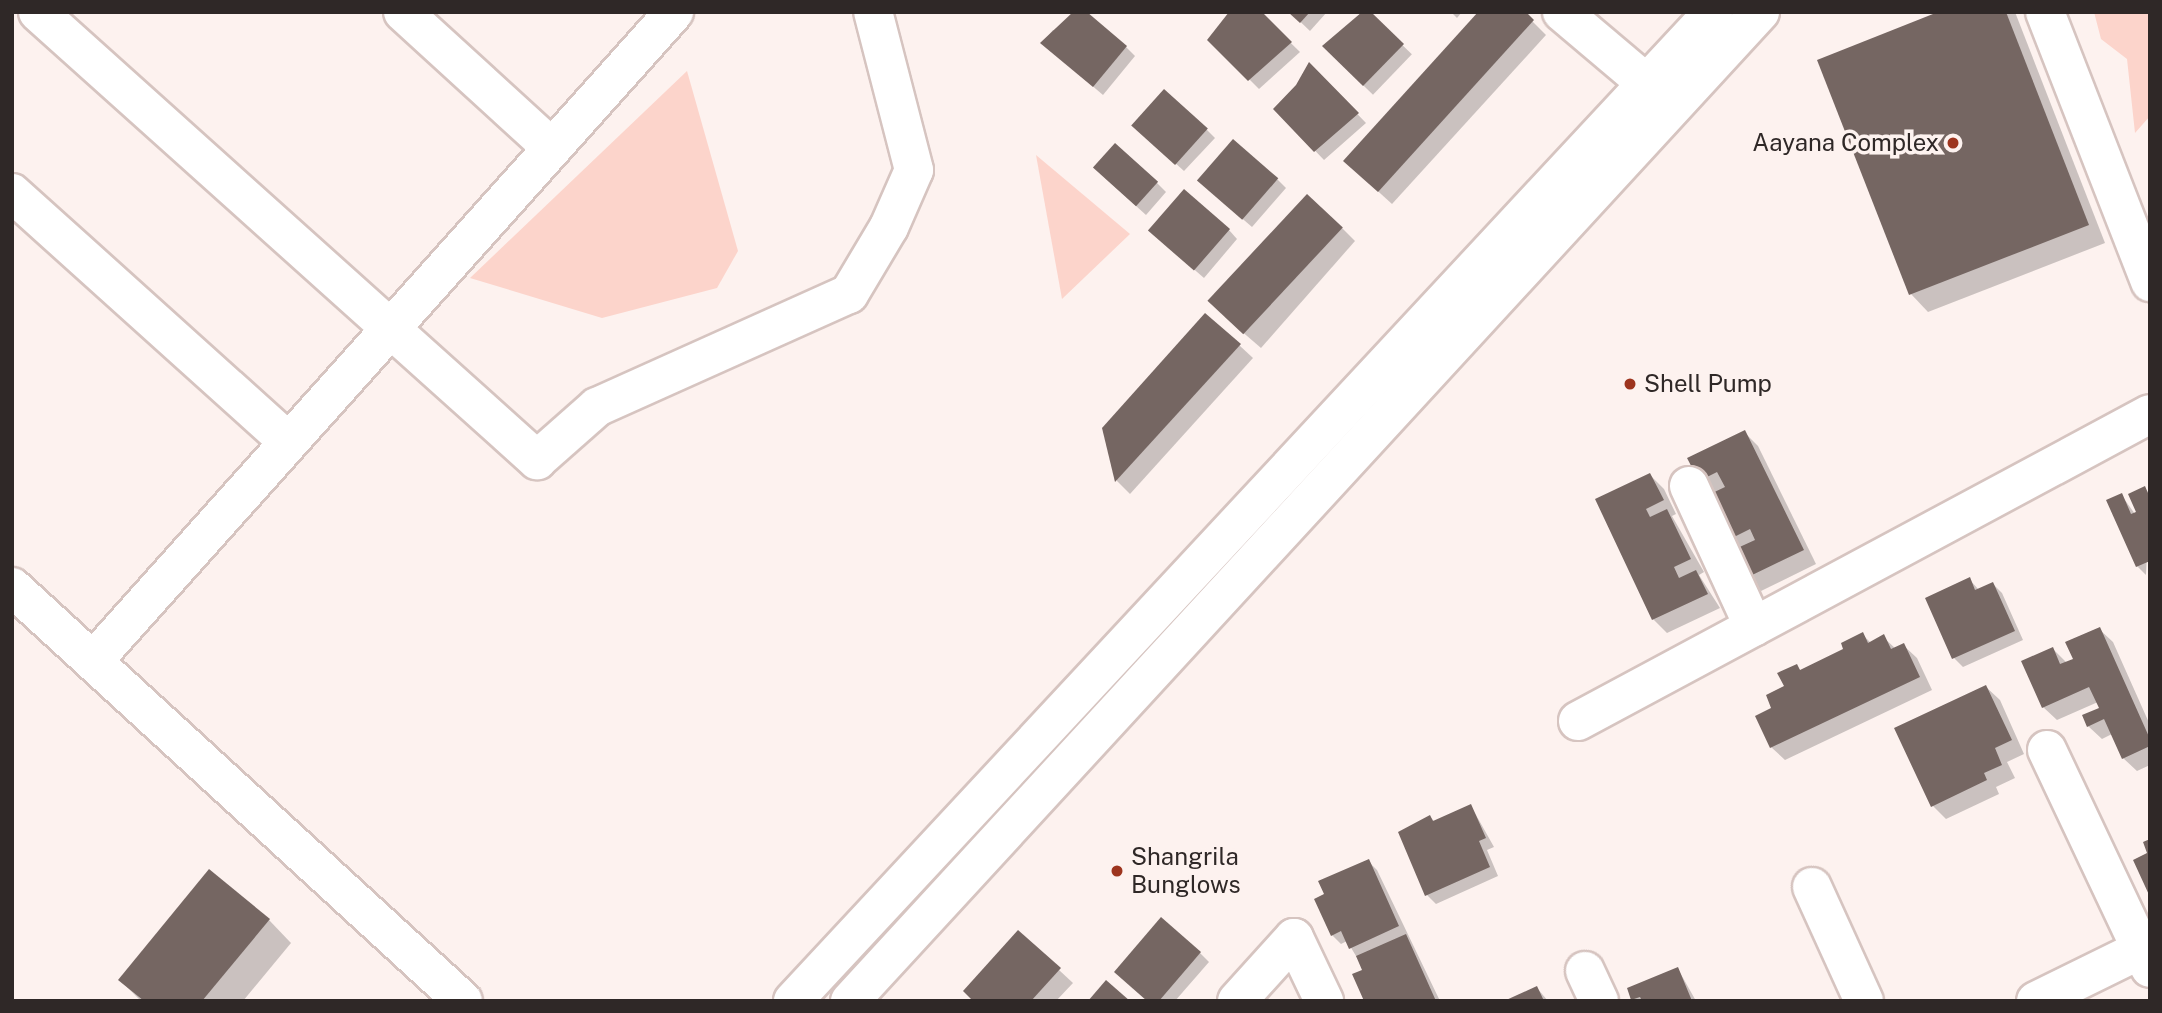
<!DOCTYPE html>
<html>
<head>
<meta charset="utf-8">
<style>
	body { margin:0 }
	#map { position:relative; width:2162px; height:1013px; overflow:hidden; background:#fdf2ef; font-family:"Public Sans",sans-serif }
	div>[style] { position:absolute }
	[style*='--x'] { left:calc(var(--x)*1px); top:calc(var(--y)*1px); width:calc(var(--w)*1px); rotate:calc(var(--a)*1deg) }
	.green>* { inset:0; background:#fcd4cb }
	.shadow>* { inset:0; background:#0003; transform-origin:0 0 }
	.building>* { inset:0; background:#756662; transform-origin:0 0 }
	.roads { filter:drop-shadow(2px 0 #d6c4c0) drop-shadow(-2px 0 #d6c4c0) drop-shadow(0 2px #d6c4c0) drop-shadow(0 -2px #d6c4c0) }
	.minor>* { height:38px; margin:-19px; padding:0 19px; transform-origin:19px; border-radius:19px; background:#fff }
	.secondary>* { height:38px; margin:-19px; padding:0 19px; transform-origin:19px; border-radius:19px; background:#fff }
	.dots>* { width:19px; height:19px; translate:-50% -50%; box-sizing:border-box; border:4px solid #fdf2ef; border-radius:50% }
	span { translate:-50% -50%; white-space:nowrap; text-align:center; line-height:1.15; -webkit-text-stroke:7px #fdf2ef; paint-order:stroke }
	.poi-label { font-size:24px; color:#2f2827 }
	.right { translate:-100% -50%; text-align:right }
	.left { translate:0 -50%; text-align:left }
	.frame { position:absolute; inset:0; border:14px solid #2f2827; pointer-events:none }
</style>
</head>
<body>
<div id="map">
	<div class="green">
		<i style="clip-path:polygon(2094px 12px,2150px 12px,2150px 116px,2135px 133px,2127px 59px,2101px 39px)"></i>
		<i style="clip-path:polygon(687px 71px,738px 251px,717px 288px,602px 318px,470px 278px)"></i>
		<i style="clip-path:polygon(1036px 155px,1130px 234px,1062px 299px)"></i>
	</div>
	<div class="shadow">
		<i style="clip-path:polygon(1259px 12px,1300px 52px,1259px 89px,1210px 40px)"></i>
		<i style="clip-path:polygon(1290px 12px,1327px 12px,1310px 31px)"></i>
		<i style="left:1368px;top:12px;width:61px;height:56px;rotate:44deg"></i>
		<i style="clip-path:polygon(1451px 12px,1462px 12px,1457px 18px)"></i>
		<i style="clip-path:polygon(1523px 12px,1546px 35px,1392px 204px,1359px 174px)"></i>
		<i style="clip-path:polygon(1943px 12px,2015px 12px,2105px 243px,1928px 312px,1911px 294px,1820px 61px)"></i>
		<i style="clip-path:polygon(1053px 30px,1126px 47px,1135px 56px,1103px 95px,1042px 43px)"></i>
		<i style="clip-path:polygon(1310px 65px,1366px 123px,1324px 160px,1275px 109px,1298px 86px)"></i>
		<i style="clip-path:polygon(1206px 129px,1215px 138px,1184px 171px,1143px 134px)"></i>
		<i style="clip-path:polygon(1104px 177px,1157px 183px,1166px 192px,1146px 215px)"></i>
		<i style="clip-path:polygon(1277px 179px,1286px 188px,1252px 227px,1208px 189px)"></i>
		<i style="clip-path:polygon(1342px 228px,1355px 241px,1261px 348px,1225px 317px)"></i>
		<i style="clip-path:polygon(1229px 230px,1237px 239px,1204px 278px,1159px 239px)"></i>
		<i style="clip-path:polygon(1239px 345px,1253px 358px,1130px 494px,1117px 481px,1104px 428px)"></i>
		<i style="clip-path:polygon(1744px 432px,1758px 446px,1816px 564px,1761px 591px,1748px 577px,1700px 480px)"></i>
		<i style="clip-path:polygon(1650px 475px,1664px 489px,1676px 514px,1672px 516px,1704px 572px,1699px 575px,1720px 608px,1667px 633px,1653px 619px,1597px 500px)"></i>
		<i style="clip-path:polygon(2144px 488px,2150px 494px,2146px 575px,2137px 566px,2122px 496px,2135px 514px)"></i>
		<i style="clip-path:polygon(1969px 579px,1979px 590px,1993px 584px,2002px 593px,2023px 640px,1963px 667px,1954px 658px)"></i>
		<i style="clip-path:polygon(2099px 629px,2113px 642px,2150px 725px,2150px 765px,2137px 771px,2123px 758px,2112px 734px,2102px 739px,2088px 726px,2101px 708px,2098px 702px,2057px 720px,2043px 707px,2053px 649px,2067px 663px,2075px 660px)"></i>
		<i style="clip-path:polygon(1862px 634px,1871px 643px,1883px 637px,1896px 649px,1903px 645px,1917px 658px,1932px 690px,1785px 760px,1771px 747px,1774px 708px,1796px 666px,1801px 671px,1846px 650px)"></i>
		<i style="clip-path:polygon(1986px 687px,2000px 700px,2024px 754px,2007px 762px,2015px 778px,1996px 787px,1999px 794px,1946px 819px,1933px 806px)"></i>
		<i style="clip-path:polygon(1471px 806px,1494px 847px,1487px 850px,1498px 876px,1436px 904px,1427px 895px,1430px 817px,1435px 822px)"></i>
		<i style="clip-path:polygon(1368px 861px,1377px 870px,1440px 1001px,1366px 1001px,1365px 971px,1347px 941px,1341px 944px,1332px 935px,1327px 895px)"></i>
		<i style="clip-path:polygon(269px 920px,291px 943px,243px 1001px,141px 1001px,120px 980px)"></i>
		<i style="clip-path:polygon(1200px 953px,1209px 962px,1175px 1001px,1148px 1001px)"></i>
		<i style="clip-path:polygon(1678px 969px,1696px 1001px,1633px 999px)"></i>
		<i style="clip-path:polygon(1059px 970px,1073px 983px,1056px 1001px,973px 1001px)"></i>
		<i style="clip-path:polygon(1537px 988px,1548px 1001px,1508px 1001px)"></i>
	</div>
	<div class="building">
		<i style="clip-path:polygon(1073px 12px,1087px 12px,1127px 46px,1093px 87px,1040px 43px)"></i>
		<i style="clip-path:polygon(1229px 12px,1262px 12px,1292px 42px,1248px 81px,1207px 40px)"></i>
		<i style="clip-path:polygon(1288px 12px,1310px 12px,1300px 23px)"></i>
		<i style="clip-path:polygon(1362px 12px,1371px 12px,1404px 44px,1363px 86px,1322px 46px)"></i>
		<i style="clip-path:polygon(1478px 12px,1526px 12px,1534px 20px,1378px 192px,1343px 161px)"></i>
		<i style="clip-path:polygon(1938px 12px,2006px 12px,2089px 225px,1909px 295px,1817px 60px)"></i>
		<i style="clip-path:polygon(1309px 62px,1359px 113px,1314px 152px,1273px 109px,1296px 85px)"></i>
		<i style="left:1164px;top:89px;width:59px;height:49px;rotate:42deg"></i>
		<i style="left:1233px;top:139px;width:60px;height:55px;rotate:41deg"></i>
		<i style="left:1115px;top:143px;width:58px;height:33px;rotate:42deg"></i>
		<i style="left:1184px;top:189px;width:61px;height:55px;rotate:41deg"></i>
		<i style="left:1307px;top:194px;width:49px;height:146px;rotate:43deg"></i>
		<i style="clip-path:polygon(1205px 313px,1241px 344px,1115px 482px,1102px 428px)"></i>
		<i style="clip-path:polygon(1745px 430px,1804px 550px,1746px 578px,1733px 550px,1755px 540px,1750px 529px,1728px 540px,1706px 496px,1725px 487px,1717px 472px,1699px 481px,1687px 458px)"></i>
		<i style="clip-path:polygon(1650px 473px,1664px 500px,1646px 509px,1650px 517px,1667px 509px,1691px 559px,1674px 567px,1679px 578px,1696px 570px,1708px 594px,1652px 620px,1595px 499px)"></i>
		<i style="clip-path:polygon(2145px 486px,2150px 498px,2150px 561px,2136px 567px,2106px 500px,2122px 493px,2131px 514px,2136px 512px,2128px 494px)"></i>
		<i style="clip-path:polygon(1970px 577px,1975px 590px,1993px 582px,2015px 631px,1952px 659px,1925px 598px)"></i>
		<i style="clip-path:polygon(2100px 627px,2150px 739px,2150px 746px,2122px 759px,2104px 719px,2087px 727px,2082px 715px,2099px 708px,2089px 687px,2042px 708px,2021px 661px,2053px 647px,2060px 664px,2073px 659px,2065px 642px)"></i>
		<i style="clip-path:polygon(1863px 632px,1868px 643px,1884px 634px,1891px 649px,1904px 643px,1920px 677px,1770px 748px,1755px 716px,1771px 708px,1766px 695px,1784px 686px,1777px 673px,1797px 664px,1800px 670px,1843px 649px,1841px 643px)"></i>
		<i style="clip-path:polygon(1986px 685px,2012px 740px,1995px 748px,2002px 765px,1984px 773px,1987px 780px,1931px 807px,1894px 728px)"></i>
		<i style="clip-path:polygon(1471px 804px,1486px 838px,1479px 841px,1490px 867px,1425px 896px,1398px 832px,1430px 815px,1433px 821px)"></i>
		<i style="clip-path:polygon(2150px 839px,2150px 897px,2133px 860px,2147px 853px,2143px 842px)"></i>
		<i style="clip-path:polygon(1369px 859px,1399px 926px,1349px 949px,1341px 931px,1331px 936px,1314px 899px,1324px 894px,1318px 881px)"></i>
		<i style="clip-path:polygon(209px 869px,270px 919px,202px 1001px,144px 1001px,118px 980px)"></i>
		<i style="clip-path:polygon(1161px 917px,1201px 952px,1159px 1001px,1147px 1001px,1114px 972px)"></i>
		<i style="clip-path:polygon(1018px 930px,1061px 968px,1031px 1001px,973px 1001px,963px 991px)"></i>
		<i style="clip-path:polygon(1406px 934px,1436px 1001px,1364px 1001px,1352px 974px,1362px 970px,1356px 956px)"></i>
		<i style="clip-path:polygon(1678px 967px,1692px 1001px,1642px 1001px,1640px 997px,1631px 1000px,1627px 988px)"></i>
		<i style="clip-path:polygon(1106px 980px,1130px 1001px,1088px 1001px)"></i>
		<i style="clip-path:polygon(1537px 986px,1544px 1001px,1504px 1001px)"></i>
	</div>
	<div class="roads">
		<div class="minor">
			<i style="--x:38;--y:12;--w:671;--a:41.92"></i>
			<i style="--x:537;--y:460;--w:80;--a:-41.5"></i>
			<i style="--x:597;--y:407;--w:276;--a:-24.2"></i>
			<i style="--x:849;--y:294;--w:78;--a:-59.2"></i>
			<i style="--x:889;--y:227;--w:62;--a:-66.3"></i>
			<i style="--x:914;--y:170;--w:163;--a:-104.5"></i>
			<i style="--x:403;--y:12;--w:202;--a:42.4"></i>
			<i style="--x:1562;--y:12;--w:110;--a:40.2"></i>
			<i style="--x:2045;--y:12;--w:290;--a:68.7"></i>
			<i style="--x:12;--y:193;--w:370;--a:42"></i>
			<i style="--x:1689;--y:486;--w:155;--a:65.3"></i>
			<i style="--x:12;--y:587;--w:612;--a:42.55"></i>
			<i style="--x:93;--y:661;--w:871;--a:-48.16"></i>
			<i style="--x:1578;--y:721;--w:649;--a:-28.22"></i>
			<i style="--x:2047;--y:750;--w:241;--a:64.7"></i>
			<i style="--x:1812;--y:887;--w:125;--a:65.5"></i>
			<i style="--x:1585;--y:971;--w:33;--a:65"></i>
			<i style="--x:1237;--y:1001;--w:85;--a:-47.9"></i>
			<i style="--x:1294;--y:938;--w:70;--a:64.5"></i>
			<i style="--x:2036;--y:1001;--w:127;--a:-26.2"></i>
		</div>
		<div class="secondary">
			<i style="--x:793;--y:1001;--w:1351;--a:-47.07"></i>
			<i style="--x:850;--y:1001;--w:1344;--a:-47.38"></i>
		</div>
	</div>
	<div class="dots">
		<i style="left:1953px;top:143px;background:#9d341e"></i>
		<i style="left:1630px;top:384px;background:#9d341e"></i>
		<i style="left:1117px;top:871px;background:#9d341e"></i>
	</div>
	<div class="poi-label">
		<span class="right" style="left:1939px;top:143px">Aayana Complex</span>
		<span class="left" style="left:1644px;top:384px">Shell Pump</span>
		<span class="left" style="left:1131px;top:871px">Shangrila<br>Bunglows</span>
	</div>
	<div class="frame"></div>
</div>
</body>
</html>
